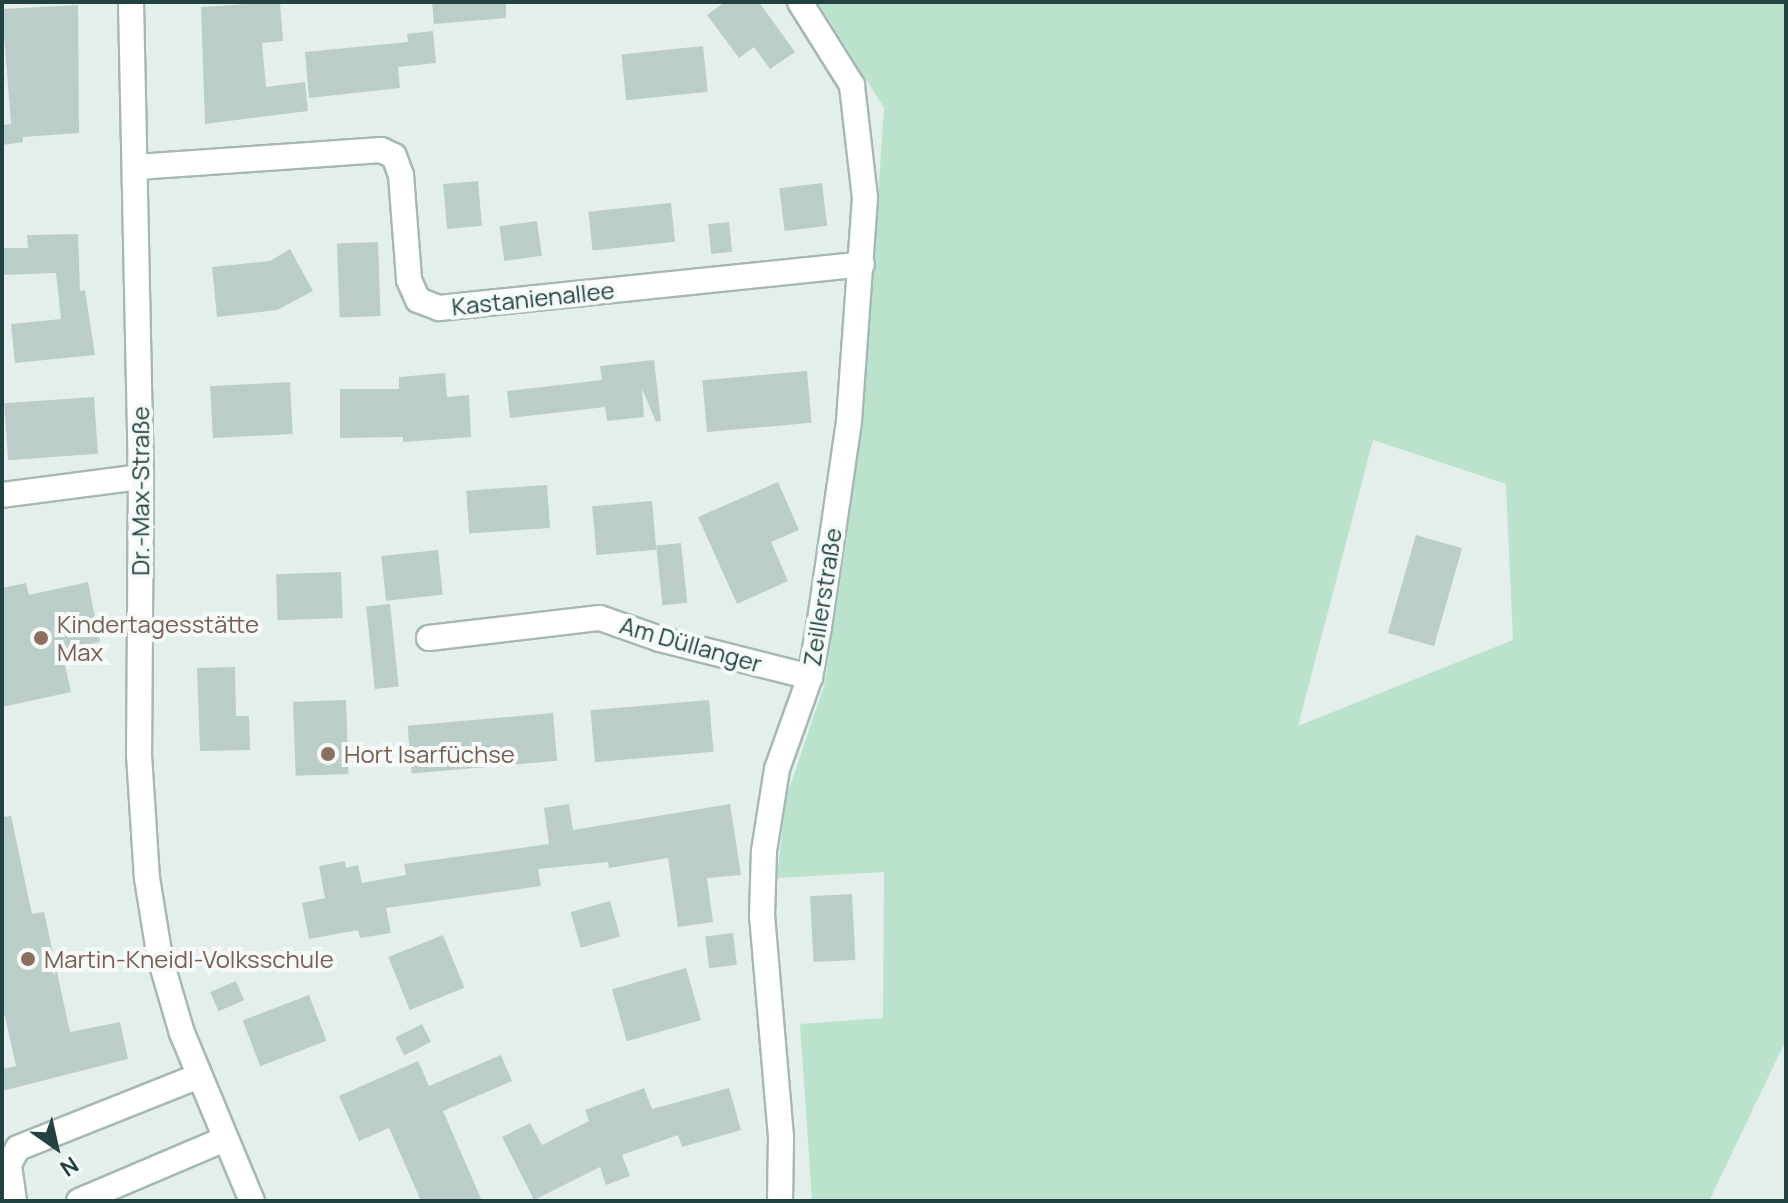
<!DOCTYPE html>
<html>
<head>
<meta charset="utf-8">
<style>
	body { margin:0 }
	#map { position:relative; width:1788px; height:1203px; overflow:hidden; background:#e4efec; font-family:Manrope,sans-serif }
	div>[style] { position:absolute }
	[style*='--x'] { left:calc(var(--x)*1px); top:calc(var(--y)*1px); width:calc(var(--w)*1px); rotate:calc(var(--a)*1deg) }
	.green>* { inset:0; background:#bbe2cd }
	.building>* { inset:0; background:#bbcdc9; transform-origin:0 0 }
	.roads { filter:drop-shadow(2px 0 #a6b8b5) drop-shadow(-2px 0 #a6b8b5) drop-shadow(0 2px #a6b8b5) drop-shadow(0 -2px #a6b8b5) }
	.minor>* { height:24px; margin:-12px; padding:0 12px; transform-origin:12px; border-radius:12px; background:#fff }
	.dots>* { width:22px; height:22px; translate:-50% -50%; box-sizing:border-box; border:4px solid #f5faf9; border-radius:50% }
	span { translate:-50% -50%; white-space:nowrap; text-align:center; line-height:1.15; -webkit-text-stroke:8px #f5faf9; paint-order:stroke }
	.street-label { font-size:24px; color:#214240 }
	.education-label { font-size:24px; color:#785e54 }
	.left { translate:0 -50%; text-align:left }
	.frame { position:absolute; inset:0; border:4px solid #214240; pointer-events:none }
	.north { position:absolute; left:16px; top:1107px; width:80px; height:80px; -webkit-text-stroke:6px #f5faf9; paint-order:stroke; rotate:146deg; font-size:22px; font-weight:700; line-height:32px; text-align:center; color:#214240 }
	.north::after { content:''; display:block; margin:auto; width:28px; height:36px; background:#214240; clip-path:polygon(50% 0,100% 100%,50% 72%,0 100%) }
</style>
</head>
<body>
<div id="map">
	<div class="green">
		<i style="clip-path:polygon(evenodd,818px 2px,1786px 2px,1786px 1040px,1709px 1201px,812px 1201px,800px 1024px,883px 1018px,884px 872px,777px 878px,786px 798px,824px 686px,845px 551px,865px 389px,884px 108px,818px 2px,1373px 440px,1506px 484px,1513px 640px,1298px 726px,1373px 440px)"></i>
	</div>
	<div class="building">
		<i style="clip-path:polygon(280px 2px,283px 41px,262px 43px,266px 87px,305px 82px,308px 111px,205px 124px,201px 7px)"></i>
		<i style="clip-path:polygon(432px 2px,506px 2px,506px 18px,434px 24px)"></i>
		<i style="clip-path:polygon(725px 2px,759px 2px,795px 52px,770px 69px,754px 47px,739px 58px,707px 15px)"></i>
		<i style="clip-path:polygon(78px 5px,79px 133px,23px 137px,23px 142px,2px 145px,2px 125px,11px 124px,2px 9px)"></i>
		<i style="clip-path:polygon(433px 31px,436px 63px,398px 67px,400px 88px,309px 98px,305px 52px,408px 42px,407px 34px)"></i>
		<i style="left:703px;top:46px;width:46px;height:82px;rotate:84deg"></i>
		<i style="left:478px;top:181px;width:45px;height:35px;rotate:85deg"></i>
		<i style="left:822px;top:183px;width:43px;height:43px;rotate:83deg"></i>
		<i style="left:671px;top:203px;width:39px;height:83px;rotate:84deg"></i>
		<i style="left:537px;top:221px;width:35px;height:38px;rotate:82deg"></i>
		<i style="left:729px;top:222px;width:30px;height:21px;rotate:84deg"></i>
		<i style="clip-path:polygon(78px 234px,80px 291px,85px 290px,95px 355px,15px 363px,11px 324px,61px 319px,56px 273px,2px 275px,2px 248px,28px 248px,27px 235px)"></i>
		<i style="left:378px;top:242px;width:74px;height:41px;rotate:88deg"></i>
		<i style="clip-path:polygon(290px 249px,313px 291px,277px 310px,217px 317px,212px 267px,270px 261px)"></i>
		<i style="clip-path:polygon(654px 360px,661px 421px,656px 422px,642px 389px,644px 417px,607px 421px,605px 407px,510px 418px,507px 391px,602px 380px,600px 366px)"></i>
		<i style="left:807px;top:371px;width:52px;height:105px;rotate:85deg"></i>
		<i style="clip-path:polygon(445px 373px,447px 397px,469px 395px,471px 437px,403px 442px,403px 437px,340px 438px,340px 389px,399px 389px,399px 377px)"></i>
		<i style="left:290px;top:382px;width:52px;height:80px;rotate:87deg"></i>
		<i style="left:94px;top:397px;width:57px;height:90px;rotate:86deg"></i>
		<i style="clip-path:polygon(778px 482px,799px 530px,771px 542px,788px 581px,737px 604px,698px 517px)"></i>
		<i style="left:547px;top:485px;width:43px;height:81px;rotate:86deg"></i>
		<i style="left:652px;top:501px;width:49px;height:60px;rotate:85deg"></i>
		<i style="left:1416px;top:535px;width:48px;height:102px;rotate:16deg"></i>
		<i style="left:681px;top:543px;width:60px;height:25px;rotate:84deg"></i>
		<i style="left:438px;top:550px;width:45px;height:57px;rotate:84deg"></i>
		<i style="left:341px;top:572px;width:46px;height:65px;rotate:88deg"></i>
		<i style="clip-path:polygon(88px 582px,100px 642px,62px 651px,71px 692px,2px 707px,2px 588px,26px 583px,29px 595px)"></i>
		<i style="left:390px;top:604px;width:83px;height:24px;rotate:84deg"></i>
		<i style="clip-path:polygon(235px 667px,236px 716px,249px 716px,250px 750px,200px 751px,197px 668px)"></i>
		<i style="left:346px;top:700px;width:74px;height:53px;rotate:88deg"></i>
		<i style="left:709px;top:700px;width:52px;height:119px;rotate:85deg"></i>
		<i style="left:553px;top:713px;width:48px;height:146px;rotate:85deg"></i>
		<i style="clip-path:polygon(569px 804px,573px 830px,730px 804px,741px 875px,707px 878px,713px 922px,678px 927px,668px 858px,609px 868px,608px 862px,538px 869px,541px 886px,386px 908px,391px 933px,360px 938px,358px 930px,309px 939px,302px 903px,325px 898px,319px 866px,345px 861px,346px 868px,358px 865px,362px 883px,406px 875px,404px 864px,549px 844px,544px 808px)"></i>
		<i style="clip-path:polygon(11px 816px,32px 914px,44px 912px,70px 1032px,120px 1022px,128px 1059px,2px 1091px,2px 1069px,16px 1066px,2px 1004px,2px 817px)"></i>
		<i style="left:852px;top:894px;width:66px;height:42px;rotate:87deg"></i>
		<i style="left:610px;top:901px;width:37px;height:41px;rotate:74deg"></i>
		<i style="left:733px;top:933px;width:32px;height:28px;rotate:83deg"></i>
		<i style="left:443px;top:935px;width:57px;height:59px;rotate:68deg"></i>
		<i style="left:686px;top:968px;width:54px;height:77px;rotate:74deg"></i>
		<i style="left:236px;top:981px;width:21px;height:28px;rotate:67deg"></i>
		<i style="left:309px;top:995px;width:49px;height:71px;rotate:69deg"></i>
		<i style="left:422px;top:1024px;width:20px;height:30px;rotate:63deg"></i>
		<i style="clip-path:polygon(501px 1055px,512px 1081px,443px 1111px,482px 1201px,421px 1201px,389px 1128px,359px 1141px,339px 1096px,418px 1061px,429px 1086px)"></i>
		<i style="clip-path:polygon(644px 1088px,652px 1109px,729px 1088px,741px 1130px,682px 1147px,678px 1135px,622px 1155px,630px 1176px,606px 1185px,600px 1167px,534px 1200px,502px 1137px,530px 1123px,542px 1145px,589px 1121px,585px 1110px)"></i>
	</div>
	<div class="roads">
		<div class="minor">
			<i style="--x:131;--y:2;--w:475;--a:88.8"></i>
			<i style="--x:141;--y:477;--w:278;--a:90.4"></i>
			<i style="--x:139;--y:755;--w:123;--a:86.3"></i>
			<i style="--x:147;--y:878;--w:81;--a:80.8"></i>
			<i style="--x:160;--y:958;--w:78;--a:73.7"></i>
			<i style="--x:182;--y:1033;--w:182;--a:67.4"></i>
			<i style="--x:137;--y:167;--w:245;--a:-4"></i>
			<i style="--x:381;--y:150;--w:14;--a:25"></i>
			<i style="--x:394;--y:156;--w:20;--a:70"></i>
			<i style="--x:401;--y:175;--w:105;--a:85.6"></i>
			<i style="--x:409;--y:280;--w:22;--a:66"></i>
			<i style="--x:418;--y:300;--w:22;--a:21"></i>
			<i style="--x:439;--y:308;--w:425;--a:-5.9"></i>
			<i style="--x:2;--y:495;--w:140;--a:-7.4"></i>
			<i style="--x:429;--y:638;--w:172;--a:-6.7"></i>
			<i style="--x:600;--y:618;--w:64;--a:19.3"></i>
			<i style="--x:660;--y:639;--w:155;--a:14.2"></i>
			<i style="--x:14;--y:1201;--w:37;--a:-98"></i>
			<i style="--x:9;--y:1164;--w:18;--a:-61"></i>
			<i style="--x:18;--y:1148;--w:195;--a:-21.7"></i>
			<i style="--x:79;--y:1201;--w:156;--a:-23"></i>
			<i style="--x:780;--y:1201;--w:64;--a:-89.1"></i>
			<i style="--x:781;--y:1137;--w:221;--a:-94.9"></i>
			<i style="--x:762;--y:917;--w:66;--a:-88.3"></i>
			<i style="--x:764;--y:851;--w:83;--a:-81"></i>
			<i style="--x:777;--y:769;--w:98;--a:-70.3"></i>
			<i style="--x:810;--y:677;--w:51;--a:-79.8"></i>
			<i style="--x:819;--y:627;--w:208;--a:-81.7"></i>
			<i style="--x:849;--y:421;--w:224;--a:-85.9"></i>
			<i style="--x:865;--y:198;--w:114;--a:-96.6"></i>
			<i style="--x:852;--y:85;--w:98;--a:-122.1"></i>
		</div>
	</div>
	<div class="dots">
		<i style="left:41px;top:638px;background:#8d6e63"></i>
		<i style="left:328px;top:754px;background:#8d6e63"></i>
		<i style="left:28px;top:959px;background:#8d6e63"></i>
	</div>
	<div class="street-label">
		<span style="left:533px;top:298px;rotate:-6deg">Kastanienallee</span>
		<span style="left:140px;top:491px;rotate:-90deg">Dr.-Max-Straße</span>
		<span style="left:822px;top:597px;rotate:-81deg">Zeillerstraße</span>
		<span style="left:691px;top:644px;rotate:16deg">Am Düllanger</span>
	</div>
	<div class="education-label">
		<span class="left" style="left:57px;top:638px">Kindertagesstätte<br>Max</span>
		<span class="left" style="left:344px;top:754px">Hort Isarfüchse</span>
		<span class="left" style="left:44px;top:959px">Martin-Kneidl-Volksschule</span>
	</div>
	<div class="frame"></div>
	<div class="north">N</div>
</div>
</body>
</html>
